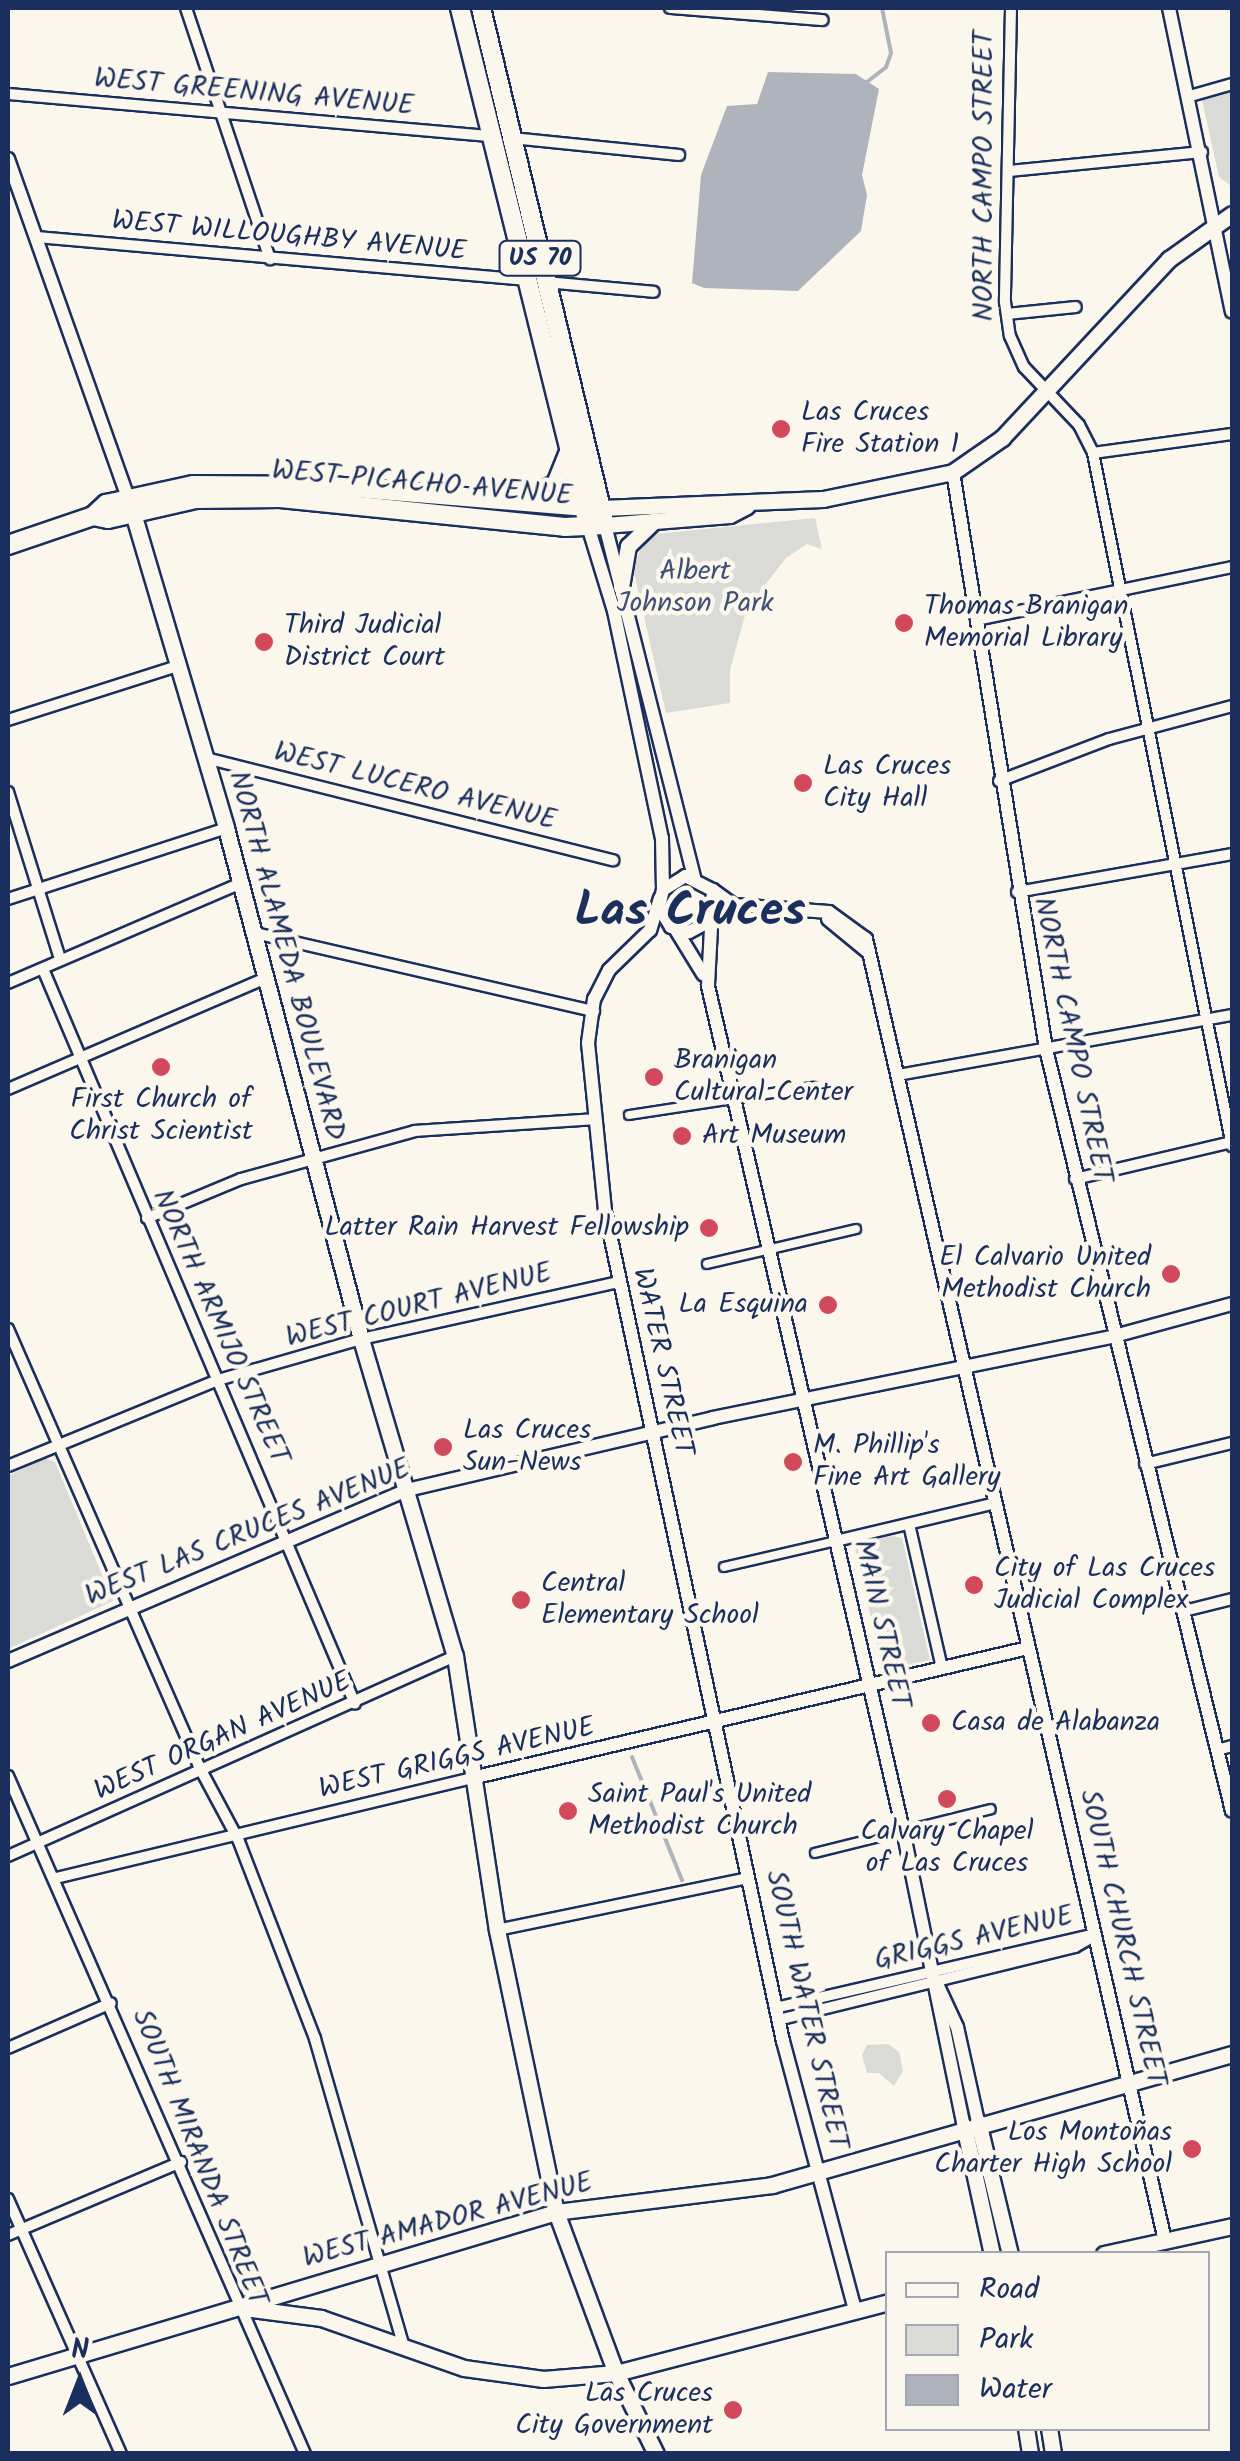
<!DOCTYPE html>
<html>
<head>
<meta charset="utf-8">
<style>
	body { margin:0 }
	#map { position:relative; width:1240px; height:2461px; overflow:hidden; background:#fbf7ec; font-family:Kalam,sans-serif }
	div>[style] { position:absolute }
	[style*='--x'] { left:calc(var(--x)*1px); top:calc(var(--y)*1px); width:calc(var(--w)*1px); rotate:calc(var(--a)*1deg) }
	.green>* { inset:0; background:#dadad7 }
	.water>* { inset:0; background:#afb3bb }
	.stream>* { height:4px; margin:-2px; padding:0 2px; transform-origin:2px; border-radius:2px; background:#afb3bb }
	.roads { filter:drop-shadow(2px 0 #1b2f5e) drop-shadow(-2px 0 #1b2f5e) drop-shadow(0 2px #1b2f5e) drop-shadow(0 -2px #1b2f5e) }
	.pedestrian>* { height:8px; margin:-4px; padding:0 4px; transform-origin:4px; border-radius:4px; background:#fbf7ec }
	.minor>* { height:10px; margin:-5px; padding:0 5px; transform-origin:5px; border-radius:5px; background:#fbf7ec }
	.tertiary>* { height:12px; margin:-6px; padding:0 6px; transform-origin:6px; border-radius:6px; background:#fbf7ec }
	.secondary>* { height:15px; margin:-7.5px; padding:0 7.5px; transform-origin:7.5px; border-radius:7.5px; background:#fbf7ec }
	.primary>* { height:18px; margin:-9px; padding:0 9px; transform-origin:9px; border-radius:9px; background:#fbf7ec }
	.dots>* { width:28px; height:28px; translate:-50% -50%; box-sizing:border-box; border:5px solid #fbf7ec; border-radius:50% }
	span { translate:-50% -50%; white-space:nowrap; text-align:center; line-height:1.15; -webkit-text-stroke:9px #fbf7ec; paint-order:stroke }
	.shield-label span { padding:2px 8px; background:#fbf7ec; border:2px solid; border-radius:8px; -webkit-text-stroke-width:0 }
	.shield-label { font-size:25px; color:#1b2f5e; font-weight:700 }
	.street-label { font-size:28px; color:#1b2f5e }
	.poi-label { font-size:28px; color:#1b2f5e }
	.left { translate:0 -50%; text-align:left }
	.right { translate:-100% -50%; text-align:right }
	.park-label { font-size:28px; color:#415176 }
	.town-label { font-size:48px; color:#1b2f5e; font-weight:700 }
	.frame { position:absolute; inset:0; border:10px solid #1b2f5e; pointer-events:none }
	.legend { position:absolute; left:885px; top:2251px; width:325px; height:180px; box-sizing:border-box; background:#fbf7ec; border:2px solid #a1a7b3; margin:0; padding:12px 18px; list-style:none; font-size:30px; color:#1b2f5e }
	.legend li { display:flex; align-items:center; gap:20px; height:50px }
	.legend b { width:50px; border:2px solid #a1a7b3 }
	.north { position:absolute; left:30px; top:2331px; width:100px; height:100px; -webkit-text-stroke:8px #fbf7ec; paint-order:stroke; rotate:0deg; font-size:28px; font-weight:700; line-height:40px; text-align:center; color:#1b2f5e }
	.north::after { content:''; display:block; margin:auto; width:35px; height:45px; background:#1b2f5e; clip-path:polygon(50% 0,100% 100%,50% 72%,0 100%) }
</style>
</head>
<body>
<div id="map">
	<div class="green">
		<i style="clip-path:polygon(1232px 92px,1232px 187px,1219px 177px,1202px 100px)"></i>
		<i style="clip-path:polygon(815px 518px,822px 549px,807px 544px,786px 558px,747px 608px,730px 670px,730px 703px,666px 713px,633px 568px,643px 543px,655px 534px)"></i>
		<i style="clip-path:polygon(44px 1458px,55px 1462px,113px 1601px,8px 1649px,8px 1476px)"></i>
		<i style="clip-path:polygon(892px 1536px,902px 1538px,930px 1660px,883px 1670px,854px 1544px)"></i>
		<i style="clip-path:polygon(888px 2044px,899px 2052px,903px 2071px,894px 2086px,879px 2073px,867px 2073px,862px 2055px,867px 2045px)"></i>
	</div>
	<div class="water">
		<i style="clip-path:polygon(768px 72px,856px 74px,879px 89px,862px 175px,867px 195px,861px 231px,798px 291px,704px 288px,692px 283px,701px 175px,727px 106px,757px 104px)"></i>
	</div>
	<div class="stream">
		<i style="--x:867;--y:82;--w:24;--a:-38"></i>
		<i style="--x:886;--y:67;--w:15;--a:-70"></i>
		<i style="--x:891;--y:53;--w:46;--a:-101.3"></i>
		<i style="--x:632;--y:1757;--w:133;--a:67.9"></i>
	</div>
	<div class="roads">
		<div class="pedestrian">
			<i style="--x:629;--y:1115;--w:186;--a:-8.7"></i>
			<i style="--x:707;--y:1264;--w:153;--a:-13.2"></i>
			<i style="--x:724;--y:1567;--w:115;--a:-13.1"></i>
			<i style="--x:815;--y:1853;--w:181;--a:-14"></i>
		</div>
		<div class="minor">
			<i style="--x:186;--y:8;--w:265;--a:71.5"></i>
			<i style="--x:670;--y:8;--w:153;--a:4.5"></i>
			<i style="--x:1011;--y:8;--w:294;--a:91.2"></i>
			<i style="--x:1005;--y:302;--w:34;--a:82"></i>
			<i style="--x:1010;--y:336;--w:34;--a:66"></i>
			<i style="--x:1024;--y:367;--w:80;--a:46.5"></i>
			<i style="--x:1079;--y:425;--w:31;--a:63"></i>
			<i style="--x:1093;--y:453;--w:140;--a:-7.8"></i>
			<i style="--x:8;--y:94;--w:489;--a:5"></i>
			<i style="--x:1190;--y:96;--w:44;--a:-15.9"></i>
			<i style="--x:512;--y:138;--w:168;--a:5.8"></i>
			<i style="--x:1009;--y:171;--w:194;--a:-5.6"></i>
			<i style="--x:36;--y:237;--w:494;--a:5"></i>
			<i style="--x:545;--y:282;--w:109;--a:5.2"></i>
			<i style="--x:1007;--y:314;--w:69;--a:-5.8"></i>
			<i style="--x:1093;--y:453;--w:707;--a:78.66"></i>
			<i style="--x:976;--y:620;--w:261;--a:-11.7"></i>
			<i style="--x:8;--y:720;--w:177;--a:-17.7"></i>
			<i style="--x:206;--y:758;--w:420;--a:14.1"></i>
			<i style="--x:999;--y:781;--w:118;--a:-20.9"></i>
			<i style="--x:1109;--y:739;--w:127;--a:-15"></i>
			<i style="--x:8;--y:792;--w:175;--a:72.7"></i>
			<i style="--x:1017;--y:892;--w:218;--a:-10"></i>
			<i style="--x:8;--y:899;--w:229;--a:-18"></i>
			<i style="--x:255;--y:933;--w:348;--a:13"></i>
			<i style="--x:43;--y:969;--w:798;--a:67"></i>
			<i style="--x:8;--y:983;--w:254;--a:-23.2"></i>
			<i style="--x:898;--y:1075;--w:339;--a:-10.2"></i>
			<i style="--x:8;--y:1089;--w:283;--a:-23.3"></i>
			<i style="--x:1075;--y:1179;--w:161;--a:-13.3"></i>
			<i style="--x:147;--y:1218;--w:102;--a:-22.5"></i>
			<i style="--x:241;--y:1179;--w:180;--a:-15.4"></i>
			<i style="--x:415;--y:1131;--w:181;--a:-3.8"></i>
			<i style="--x:8;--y:1329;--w:484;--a:66.4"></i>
			<i style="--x:202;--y:1772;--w:76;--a:61.8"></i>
			<i style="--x:238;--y:1839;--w:214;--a:68.9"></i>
			<i style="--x:315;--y:2039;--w:322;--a:73.9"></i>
			<i style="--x:1145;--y:1464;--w:89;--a:-13.6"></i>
			<i style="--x:8;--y:1466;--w:227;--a:-22.3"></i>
			<i style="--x:218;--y:1380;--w:149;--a:-16"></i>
			<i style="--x:361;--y:1339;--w:264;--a:-12.5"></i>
			<i style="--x:909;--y:1524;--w:148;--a:77.1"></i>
			<i style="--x:836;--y:1541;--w:164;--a:-13.4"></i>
			<i style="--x:1184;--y:1611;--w:49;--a:-14"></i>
			<i style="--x:1217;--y:1750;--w:16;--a:-15"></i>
			<i style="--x:8;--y:1776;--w:740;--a:66.34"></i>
			<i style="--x:8;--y:1856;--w:490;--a:-24.1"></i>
			<i style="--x:56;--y:1878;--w:432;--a:-13.5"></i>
			<i style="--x:497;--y:1930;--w:257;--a:-11.7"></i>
			<i style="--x:775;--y:2008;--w:323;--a:-13"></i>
			<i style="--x:778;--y:2020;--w:306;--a:-13.8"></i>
			<i style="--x:1075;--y:1947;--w:24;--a:-30"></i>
			<i style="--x:8;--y:2048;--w:112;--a:-23.6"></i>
			<i style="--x:8;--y:2199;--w:279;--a:66.1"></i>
			<i style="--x:8;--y:2235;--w:188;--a:-22.9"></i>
		</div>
		<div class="tertiary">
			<i style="--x:1169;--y:8;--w:310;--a:78.3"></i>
			<i style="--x:8;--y:159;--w:360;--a:70.5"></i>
			<i style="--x:953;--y:472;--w:584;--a:80.84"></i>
			<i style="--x:1046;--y:1049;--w:784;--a:76.28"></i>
			<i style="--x:605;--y:525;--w:363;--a:75.8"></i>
			<i style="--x:588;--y:526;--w:89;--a:73"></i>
			<i style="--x:614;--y:611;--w:232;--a:78.1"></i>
			<i style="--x:662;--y:838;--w:51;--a:88.9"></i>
			<i style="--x:713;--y:890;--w:26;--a:36"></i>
			<i style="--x:734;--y:905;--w:95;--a:4.2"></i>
			<i style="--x:829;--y:912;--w:46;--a:36.1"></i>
			<i style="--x:866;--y:939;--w:1335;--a:77.06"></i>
			<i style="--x:660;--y:898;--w:34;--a:107"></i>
			<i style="--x:650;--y:930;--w:57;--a:135.7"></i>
			<i style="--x:609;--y:970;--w:33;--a:117"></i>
			<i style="--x:594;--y:999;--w:44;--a:97.8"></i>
			<i style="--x:588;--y:1043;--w:169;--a:84.2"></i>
			<i style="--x:605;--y:1211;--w:849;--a:77.9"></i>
			<i style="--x:783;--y:2041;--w:278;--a:75"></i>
			<i style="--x:828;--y:919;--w:52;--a:39.5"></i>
			<i style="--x:710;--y:921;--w:24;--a:152"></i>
			<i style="--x:689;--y:932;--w:19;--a:-164"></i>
			<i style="--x:671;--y:927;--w:23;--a:-121"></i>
			<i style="--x:659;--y:907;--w:17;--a:-77"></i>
			<i style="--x:663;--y:890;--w:26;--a:-32"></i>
			<i style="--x:685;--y:876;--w:31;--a:27"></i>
			<i style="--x:713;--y:890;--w:96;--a:93"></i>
			<i style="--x:708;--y:986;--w:866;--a:76.99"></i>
			<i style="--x:903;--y:1830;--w:302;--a:78.4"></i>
			<i style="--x:676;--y:930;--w:52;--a:58.5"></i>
			<i style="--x:8;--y:1661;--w:434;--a:-23.2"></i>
			<i style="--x:407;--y:1490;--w:314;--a:-13.2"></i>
			<i style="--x:713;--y:1418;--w:406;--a:-11.5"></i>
			<i style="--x:1111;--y:1337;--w:125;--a:-15.3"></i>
			<i style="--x:476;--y:1777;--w:567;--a:-13.15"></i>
			<i style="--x:937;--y:1984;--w:47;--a:65.1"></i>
			<i style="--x:957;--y:2027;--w:97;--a:77.5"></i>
		</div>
		<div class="secondary">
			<i style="--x:130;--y:503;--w:339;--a:73.5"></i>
			<i style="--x:226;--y:828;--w:529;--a:75.2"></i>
			<i style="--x:361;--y:1339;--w:331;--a:73.5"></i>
			<i style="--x:455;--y:1656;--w:277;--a:81.3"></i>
			<i style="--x:497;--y:1930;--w:288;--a:78.2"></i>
			<i style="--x:556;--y:2212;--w:172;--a:69.6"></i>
			<i style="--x:616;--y:2373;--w:90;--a:63.7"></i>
			<i style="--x:601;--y:508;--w:222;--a:-2.3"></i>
			<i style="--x:823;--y:499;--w:133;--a:-11.7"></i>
			<i style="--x:953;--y:472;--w:60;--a:-34.8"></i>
			<i style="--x:1002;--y:438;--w:245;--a:-47"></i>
			<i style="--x:1169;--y:259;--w:77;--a:-35.5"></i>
			<i style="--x:605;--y:525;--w:125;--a:-4.6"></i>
			<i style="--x:730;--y:515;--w:19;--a:-28"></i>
			<i style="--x:621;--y:587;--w:42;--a:-80.3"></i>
			<i style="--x:628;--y:546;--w:37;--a:-44"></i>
			<i style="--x:978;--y:2122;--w:136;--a:76.4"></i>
			<i style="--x:964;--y:2126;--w:131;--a:77.7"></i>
			<i style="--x:1104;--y:2254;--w:131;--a:-12.3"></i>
			<i style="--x:244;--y:2308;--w:78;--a:7.4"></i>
			<i style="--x:321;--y:2318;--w:151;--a:19.3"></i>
			<i style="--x:464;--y:2368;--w:80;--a:7.9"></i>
			<i style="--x:543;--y:2379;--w:73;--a:-4.7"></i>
			<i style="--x:616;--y:2373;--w:281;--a:-14.6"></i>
			<i style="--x:8;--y:2376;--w:572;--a:-16.66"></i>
			<i style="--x:556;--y:2212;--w:218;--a:-7.1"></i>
			<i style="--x:772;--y:2185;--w:478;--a:-15.9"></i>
			<i style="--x:1026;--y:2428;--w:26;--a:81"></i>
			<i style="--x:1049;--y:2428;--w:26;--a:81"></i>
		</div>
		<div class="primary">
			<i style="--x:460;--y:8;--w:523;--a:76.07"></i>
			<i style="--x:524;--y:501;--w:36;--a:-28"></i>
			<i style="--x:556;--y:484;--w:35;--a:-68"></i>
			<i style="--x:93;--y:516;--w:15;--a:11"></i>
			<i style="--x:108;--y:519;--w:90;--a:-12.8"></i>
			<i style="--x:196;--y:499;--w:84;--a:-0.7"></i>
			<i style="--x:280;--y:498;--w:286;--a:5.8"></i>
			<i style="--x:565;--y:527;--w:40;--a:-2.9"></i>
			<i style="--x:605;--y:525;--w:532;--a:-103.49"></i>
			<i style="--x:8;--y:545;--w:90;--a:-18.8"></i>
			<i style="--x:93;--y:516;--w:18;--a:-43"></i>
			<i style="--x:106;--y:504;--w:89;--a:-12.3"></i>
			<i style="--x:193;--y:485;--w:138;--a:0.4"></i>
			<i style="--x:331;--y:486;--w:271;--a:4.7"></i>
		</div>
	</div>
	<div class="dots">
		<i style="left:781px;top:429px;background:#d1495b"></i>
		<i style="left:904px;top:623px;background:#d1495b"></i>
		<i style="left:264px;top:642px;background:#d1495b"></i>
		<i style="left:803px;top:783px;background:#d1495b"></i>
		<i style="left:161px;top:1067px;background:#d1495b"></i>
		<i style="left:654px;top:1077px;background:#d1495b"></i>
		<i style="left:682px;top:1136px;background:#d1495b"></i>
		<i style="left:709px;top:1228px;background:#d1495b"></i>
		<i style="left:1171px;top:1274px;background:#d1495b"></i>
		<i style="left:828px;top:1305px;background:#d1495b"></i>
		<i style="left:443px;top:1447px;background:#d1495b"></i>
		<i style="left:793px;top:1462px;background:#d1495b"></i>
		<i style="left:974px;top:1585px;background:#d1495b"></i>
		<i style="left:521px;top:1600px;background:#d1495b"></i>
		<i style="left:931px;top:1723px;background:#d1495b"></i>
		<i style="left:947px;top:1799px;background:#d1495b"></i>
		<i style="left:568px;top:1811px;background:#d1495b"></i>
		<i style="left:1192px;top:2149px;background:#d1495b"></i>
		<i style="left:733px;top:2410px;background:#d1495b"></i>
	</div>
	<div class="shield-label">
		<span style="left:540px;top:258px">US 70</span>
	</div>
	<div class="street-label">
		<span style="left:254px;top:93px;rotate:5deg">WEST GREENING AVENUE</span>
		<span style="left:985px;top:176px;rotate:-90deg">NORTH CAMPO STREET</span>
		<span style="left:289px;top:237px;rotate:5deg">WEST WILLOUGHBY AVENUE</span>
		<span style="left:422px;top:484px;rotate:5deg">WEST PICACHO AVENUE</span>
		<span style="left:415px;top:787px;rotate:14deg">WEST LUCERO AVENUE</span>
		<span style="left:286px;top:956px;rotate:75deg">NORTH ALAMEDA BOULEVARD</span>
		<span style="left:1072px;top:1040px;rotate:78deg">NORTH CAMPO STREET</span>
		<span style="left:419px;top:1306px;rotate:-14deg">WEST COURT AVENUE</span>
		<span style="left:220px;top:1327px;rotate:66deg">NORTH ARMIJO STREET</span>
		<span style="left:662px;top:1362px;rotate:77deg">WATER STREET</span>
		<span style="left:248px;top:1533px;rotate:-22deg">WEST LAS CRUCES AVENUE</span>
		<span style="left:881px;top:1624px;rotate:77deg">MAIN STREET</span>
		<span style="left:223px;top:1737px;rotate:-24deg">WEST ORGAN AVENUE</span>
		<span style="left:457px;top:1759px;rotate:-13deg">WEST GRIGGS AVENUE</span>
		<span style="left:1122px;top:1938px;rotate:77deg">SOUTH CHURCH STREET</span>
		<span style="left:974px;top:1939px;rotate:-13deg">GRIGGS AVENUE</span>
		<span style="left:806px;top:2010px;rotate:77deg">SOUTH WATER STREET</span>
		<span style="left:199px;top:2158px;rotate:68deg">SOUTH MIRANDA STREET</span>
		<span style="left:448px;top:2221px;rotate:-15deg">WEST AMADOR AVENUE</span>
	</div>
	<div class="poi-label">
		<span class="left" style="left:801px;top:429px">Las Cruces<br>Fire Station 1</span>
		<span class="left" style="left:924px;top:623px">Thomas Branigan<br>Memorial Library</span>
		<span class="left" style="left:284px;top:642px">Third Judicial<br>District Court</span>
		<span class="left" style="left:823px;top:783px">Las Cruces<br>City Hall</span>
		<span class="left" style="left:674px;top:1077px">Branigan<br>Cultural Center</span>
		<span style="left:161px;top:1116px">First Church of<br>Christ Scientist</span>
		<span class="left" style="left:702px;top:1136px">Art Museum</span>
		<span class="right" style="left:689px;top:1228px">Latter Rain Harvest Fellowship</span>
		<span class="right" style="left:1151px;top:1274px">El Calvario United<br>Methodist Church</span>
		<span class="right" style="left:808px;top:1305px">La Esquina</span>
		<span class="left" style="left:463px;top:1447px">Las Cruces<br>Sun-News</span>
		<span class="left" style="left:813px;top:1462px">M. Phillip's<br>Fine Art Gallery</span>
		<span class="left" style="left:994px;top:1585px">City of Las Cruces<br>Judicial Complex</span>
		<span class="left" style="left:541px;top:1600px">Central<br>Elementary School</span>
		<span class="left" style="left:951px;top:1723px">Casa de Alabanza</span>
		<span class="left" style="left:588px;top:1811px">Saint Paul's United<br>Methodist Church</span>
		<span style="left:947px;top:1848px">Calvary Chapel<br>of Las Cruces</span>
		<span class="right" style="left:1172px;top:2149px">Los Montoñas<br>Charter High School</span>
		<span class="right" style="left:713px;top:2410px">Las Cruces<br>City Government</span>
	</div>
	<div class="park-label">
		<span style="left:695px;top:588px">Albert<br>Johnson Park</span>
	</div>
	<div class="town-label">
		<span style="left:690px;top:913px">Las Cruces</span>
	</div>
	<div class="frame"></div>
	<ul class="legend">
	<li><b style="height:12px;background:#fbf7ec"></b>Road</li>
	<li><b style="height:28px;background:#dadad7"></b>Park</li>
	<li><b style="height:28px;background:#afb3bb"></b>Water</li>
	</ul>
	<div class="north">N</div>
</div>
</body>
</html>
